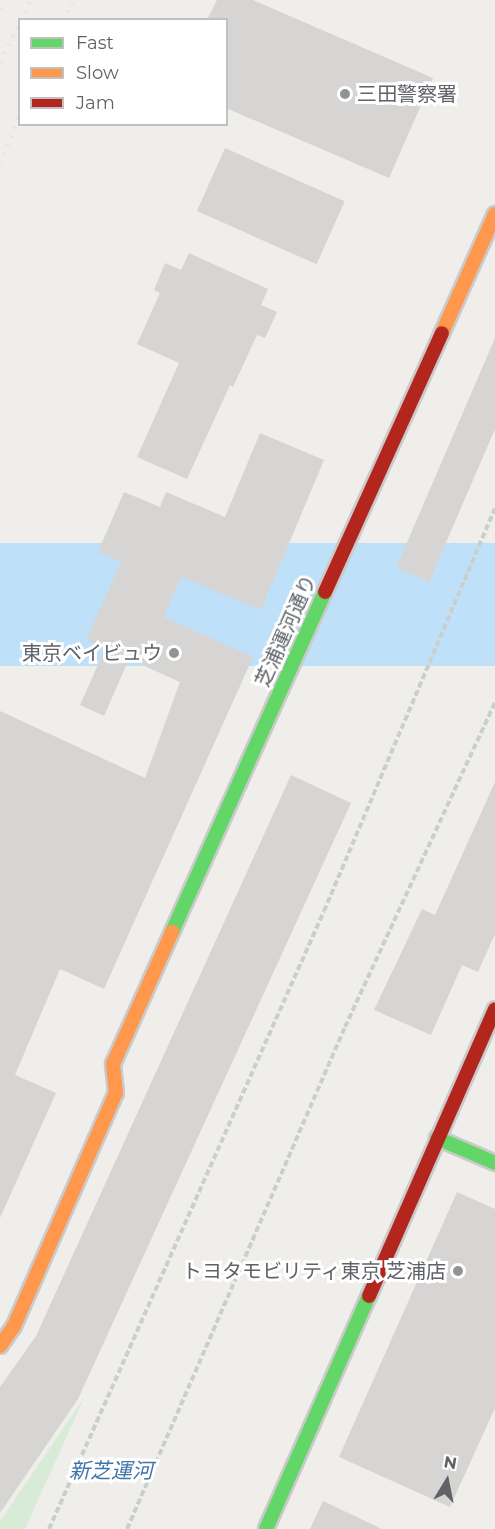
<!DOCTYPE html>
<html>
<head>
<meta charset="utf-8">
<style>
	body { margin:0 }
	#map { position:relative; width:495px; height:1529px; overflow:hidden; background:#efeeea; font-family:Montserrat,"Noto Sans JP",sans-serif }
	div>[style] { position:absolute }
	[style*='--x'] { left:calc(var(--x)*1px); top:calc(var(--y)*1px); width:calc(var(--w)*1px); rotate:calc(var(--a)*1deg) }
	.green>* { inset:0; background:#d8ebd6 }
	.water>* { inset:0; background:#bfe0f9; transform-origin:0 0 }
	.building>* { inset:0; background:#d6d5d3; transform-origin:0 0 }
	.path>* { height:4px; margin-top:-2px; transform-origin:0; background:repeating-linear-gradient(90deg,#cacfcc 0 6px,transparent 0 9px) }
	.roads { filter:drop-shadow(2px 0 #cacacb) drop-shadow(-2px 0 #cacacb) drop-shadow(0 2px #cacacb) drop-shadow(0 -2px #cacacb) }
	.fast>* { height:14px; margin:-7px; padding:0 7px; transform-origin:7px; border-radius:7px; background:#63d668 }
	.slow>* { height:14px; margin:-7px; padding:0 7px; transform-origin:7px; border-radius:7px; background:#ff974d }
	.jam>* { height:14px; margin:-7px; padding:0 7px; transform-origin:7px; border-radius:7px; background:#b3261e }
	.rail>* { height:4.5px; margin-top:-2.25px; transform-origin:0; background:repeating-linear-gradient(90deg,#e4e4e4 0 1.5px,transparent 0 9.5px) }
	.dots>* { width:16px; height:16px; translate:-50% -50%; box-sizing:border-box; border:3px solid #fff; border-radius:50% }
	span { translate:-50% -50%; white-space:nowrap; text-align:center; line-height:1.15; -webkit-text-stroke:6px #fff; paint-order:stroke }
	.poi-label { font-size:20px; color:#5f6368 }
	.left { translate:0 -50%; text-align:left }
	.right { translate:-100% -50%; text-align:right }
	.street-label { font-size:20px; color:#5f6368 }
	.water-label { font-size:21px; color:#4174aa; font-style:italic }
	.legend { position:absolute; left:18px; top:18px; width:210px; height:108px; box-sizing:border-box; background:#fff; border:2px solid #bfc1c3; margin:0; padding:8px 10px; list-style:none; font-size:18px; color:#5f6368 }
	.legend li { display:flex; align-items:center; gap:12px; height:30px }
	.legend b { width:30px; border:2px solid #bfc1c3 }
	.north { position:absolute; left:417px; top:1451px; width:60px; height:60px; -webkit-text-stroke:4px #fff; paint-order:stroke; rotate:10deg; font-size:16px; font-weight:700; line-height:24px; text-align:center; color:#5f6368 }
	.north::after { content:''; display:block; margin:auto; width:21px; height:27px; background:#5f6368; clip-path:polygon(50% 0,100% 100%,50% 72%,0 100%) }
</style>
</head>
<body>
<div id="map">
	<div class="green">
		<i style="clip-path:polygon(84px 1398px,25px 1529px,0 1529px,0 1521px)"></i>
	</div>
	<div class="water">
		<i style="left:495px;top:543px;width:123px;height:1079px;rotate:90deg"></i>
	</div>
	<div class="building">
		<i style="clip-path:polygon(217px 0,253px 0,433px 78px,389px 178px,226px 108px,226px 20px,207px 20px)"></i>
		<i style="left:225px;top:148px;width:131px;height:69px;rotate:24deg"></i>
		<i style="clip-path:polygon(189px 253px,268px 289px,261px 305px,277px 312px,265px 338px,257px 335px,233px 387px,230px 385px,187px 479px,137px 457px,179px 363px,137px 344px,160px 293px,154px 290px,165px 263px,181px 270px)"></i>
		<i style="clip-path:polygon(495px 338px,495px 429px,429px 582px,396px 568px)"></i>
		<i style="clip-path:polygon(260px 433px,324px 460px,261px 610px,181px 577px,164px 617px,253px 657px,104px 989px,60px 969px,15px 1075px,56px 1093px,0 1218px,0 711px,145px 778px,180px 682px,129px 659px,104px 716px,80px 705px,105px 649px,86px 640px,121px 562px,98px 552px,124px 492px,160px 507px,166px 492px,225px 517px)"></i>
		<i style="clip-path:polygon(291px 775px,351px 803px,78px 1399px,0 1513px,0 1387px,36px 1336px)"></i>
		<i style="clip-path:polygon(495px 782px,495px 934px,478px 972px,462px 965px,431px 1035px,374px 1010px,422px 909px,435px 915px)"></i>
		<i style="clip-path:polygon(457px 1192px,495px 1209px,495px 1408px,450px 1507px,339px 1457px)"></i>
		<i style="clip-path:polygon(323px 1501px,382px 1529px,310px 1529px)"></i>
	</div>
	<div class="path">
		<i style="--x:49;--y:1529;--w:676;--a:-66.01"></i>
		<i style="--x:324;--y:911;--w:437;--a:-67"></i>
		<i style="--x:127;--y:1529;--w:547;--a:-66.53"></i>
		<i style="--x:345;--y:1027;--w:358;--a:-65.2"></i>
	</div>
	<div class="roads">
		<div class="fast">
			<i style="--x:172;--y:932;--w:373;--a:-65.8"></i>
			<i style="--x:437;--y:1138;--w:63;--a:23.3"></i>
			<i style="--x:266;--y:1529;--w:255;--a:-66.2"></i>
		</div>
		<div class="slow">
			<i style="--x:442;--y:333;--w:130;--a:-66"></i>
			<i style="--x:0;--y:1346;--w:24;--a:-55"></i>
			<i style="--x:14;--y:1326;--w:254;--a:-66.4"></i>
			<i style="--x:116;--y:1093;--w:29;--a:-96"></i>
			<i style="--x:113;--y:1064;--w:145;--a:-65.9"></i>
		</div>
		<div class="jam">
			<i style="--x:325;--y:592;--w:284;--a:-65.7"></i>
			<i style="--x:369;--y:1296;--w:313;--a:-66.3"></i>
		</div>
	</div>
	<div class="rail">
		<i style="--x:0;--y:9;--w:10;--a:-61"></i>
		<i style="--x:20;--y:20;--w:22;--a:-63"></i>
		<i style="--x:63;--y:20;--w:22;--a:-63"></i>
		<i style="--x:0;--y:62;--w:46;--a:-64"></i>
		<i style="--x:0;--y:163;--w:53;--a:-67.8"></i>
	</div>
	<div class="dots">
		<i style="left:345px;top:94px;background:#919496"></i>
		<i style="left:174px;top:653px;background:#919496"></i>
		<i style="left:458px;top:1271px;background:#919496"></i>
	</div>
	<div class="poi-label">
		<span class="left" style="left:357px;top:94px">三田警察署</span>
		<span class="right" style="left:162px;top:653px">東京ベイビュウ</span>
		<span class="right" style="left:446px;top:1271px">トヨタモビリティ東京 芝浦店</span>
	</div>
	<div class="street-label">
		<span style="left:286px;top:631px;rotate:-66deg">芝浦運河通り</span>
	</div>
	<div class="water-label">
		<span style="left:111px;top:1471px">新芝運河</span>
	</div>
	<ul class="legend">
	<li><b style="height:8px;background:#63d668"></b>Fast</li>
	<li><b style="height:8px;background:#ff974d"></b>Slow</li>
	<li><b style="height:8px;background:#b3261e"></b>Jam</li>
	</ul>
	<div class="north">N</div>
</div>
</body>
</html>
